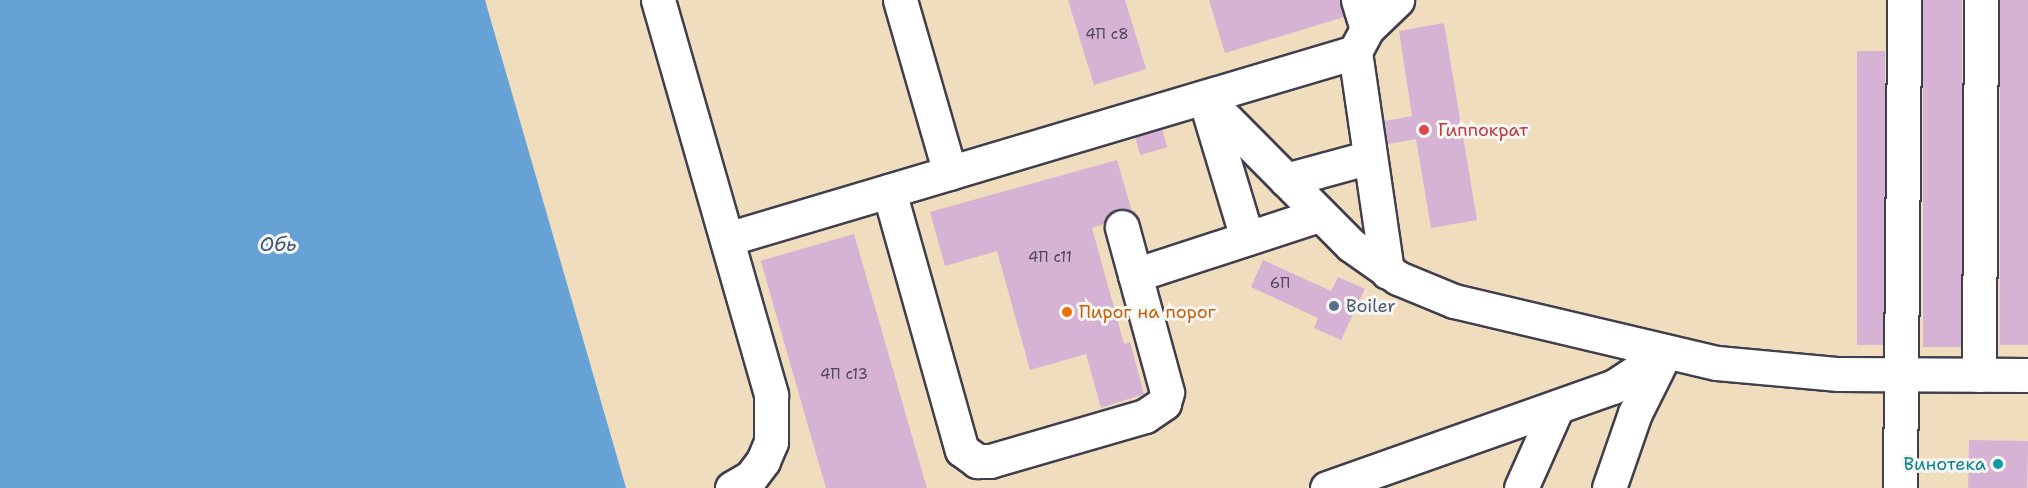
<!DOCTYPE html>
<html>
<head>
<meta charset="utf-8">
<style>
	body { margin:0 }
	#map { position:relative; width:2028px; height:488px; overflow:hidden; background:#efddbd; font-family:"Shantell Sans",sans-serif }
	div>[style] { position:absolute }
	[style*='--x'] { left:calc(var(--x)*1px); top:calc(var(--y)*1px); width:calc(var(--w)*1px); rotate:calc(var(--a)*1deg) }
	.water>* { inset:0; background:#67a2d7 }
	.building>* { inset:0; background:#d6b2d4; transform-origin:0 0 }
	.roads { filter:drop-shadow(2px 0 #413e4e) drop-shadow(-2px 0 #413e4e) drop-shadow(0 2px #413e4e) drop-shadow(0 -2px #413e4e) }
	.minor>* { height:33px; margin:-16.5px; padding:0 16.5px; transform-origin:16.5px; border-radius:16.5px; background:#fff }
	.dots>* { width:16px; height:16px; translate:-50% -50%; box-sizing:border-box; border:3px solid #f6f6f2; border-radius:50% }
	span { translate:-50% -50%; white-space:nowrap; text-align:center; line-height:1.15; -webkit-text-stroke:6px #f6f6f2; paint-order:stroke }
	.number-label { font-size:15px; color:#4f4661 }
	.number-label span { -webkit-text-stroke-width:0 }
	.health-label { font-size:18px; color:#be3a42 }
	.left { translate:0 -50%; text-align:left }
	.service-label { font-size:18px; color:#4e5e75 }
	.food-label { font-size:18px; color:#c56008 }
	.culture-label { font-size:18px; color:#0d838f }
	.right { translate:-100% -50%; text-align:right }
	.water-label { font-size:20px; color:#3e5579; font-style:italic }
</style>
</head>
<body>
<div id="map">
	<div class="water">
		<i style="clip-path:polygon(0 0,485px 0,626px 488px,0 488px)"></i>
	</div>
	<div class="building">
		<i style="clip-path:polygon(1068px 0,1125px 0,1146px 69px,1094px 85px)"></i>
		<i style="clip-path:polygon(1209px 0,1340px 0,1344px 17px,1225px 53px)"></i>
		<i style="left:1923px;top:0;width:39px;height:347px"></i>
		<i style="left:2000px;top:0;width:28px;height:345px"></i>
		<i style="clip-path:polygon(1444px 23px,1477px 220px,1431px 228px,1416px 139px,1388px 144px,1385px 121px,1412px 116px,1399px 31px)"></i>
		<i style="left:1857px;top:51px;width:28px;height:294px"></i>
		<i style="left:1162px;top:129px;width:19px;height:28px;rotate:74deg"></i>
		<i style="clip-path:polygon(1117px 160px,1132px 212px,1117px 209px,1104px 224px,1092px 228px,1124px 344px,1130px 342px,1144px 394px,1101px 408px,1086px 354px,1030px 370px,997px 251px,945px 266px,930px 212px)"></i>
		<i style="left:854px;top:234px;width:264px;height:97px;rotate:74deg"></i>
		<i style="clip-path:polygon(1263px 260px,1331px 291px,1338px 277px,1365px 289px,1341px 340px,1314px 328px,1318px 318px,1251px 287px)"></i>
		<i style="left:1969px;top:440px;width:59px;height:48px;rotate:1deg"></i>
	</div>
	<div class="roads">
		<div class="minor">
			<i style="--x:658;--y:0;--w:411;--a:74"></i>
			<i style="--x:771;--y:395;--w:47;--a:90"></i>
			<i style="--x:771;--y:442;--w:21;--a:113"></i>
			<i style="--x:763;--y:461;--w:20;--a:127"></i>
			<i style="--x:751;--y:477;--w:22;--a:150"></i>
			<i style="--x:900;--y:0;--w:180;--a:73.9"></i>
			<i style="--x:1358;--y:0;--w:30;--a:73"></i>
			<i style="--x:1367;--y:29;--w:26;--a:118"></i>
			<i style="--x:1355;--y:52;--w:222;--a:81.7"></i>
			<i style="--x:1367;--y:29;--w:42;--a:-44"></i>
			<i style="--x:1205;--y:98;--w:207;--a:45.2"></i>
			<i style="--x:1351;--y:245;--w:57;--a:35.1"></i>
			<i style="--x:1398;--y:278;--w:61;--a:22.3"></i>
			<i style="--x:1454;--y:301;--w:270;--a:13.3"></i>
			<i style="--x:1717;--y:363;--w:122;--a:5.2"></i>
			<i style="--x:1839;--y:374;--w:189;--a:0.3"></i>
			<i style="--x:1206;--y:102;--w:142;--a:73.2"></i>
			<i style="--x:1286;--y:180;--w:87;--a:-15.3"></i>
			<i style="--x:889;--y:191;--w:269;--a:74.3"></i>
			<i style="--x:962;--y:450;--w:19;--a:36"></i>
			<i style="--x:977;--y:461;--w:13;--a:0"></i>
			<i style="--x:990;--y:461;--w:161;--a:-16.2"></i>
			<i style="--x:1145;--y:416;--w:23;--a:-34"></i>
			<i style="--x:1164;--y:403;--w:11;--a:-75"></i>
			<i style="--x:1167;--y:392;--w:171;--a:-105.3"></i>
			<i style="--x:727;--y:239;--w:655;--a:-16.58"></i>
			<i style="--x:1135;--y:275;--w:194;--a:-18.1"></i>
			<i style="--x:1979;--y:375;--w:375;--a:-89.7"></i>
			<i style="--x:1327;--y:488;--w:303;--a:-19.5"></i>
			<i style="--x:1613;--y:387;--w:64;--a:-33.4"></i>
			<i style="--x:1521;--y:488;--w:89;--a:-66"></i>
			<i style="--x:1609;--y:488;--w:79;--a:-70.9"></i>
			<i style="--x:1635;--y:413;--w:60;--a:-63.4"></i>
			<i style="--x:1900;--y:488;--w:488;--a:-89.5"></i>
		</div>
	</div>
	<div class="dots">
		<i style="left:1424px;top:130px;background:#e0444e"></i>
		<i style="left:1334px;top:306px;background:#5c6f8a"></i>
		<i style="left:1067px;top:312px;background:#e8710a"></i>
		<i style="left:1998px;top:464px;background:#0f9aa8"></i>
	</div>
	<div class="number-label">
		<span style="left:1107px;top:35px">4П с8</span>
		<span style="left:1050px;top:258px">4П с11</span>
		<span style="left:1280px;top:284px">6П</span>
		<span style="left:844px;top:375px">4П с13</span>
	</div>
	<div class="health-label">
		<span class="left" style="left:1438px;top:130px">Гиппократ</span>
	</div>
	<div class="service-label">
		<span class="left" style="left:1346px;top:306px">Boiler</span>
	</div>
	<div class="food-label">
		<span class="left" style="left:1079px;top:312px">Пирог на порог</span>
	</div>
	<div class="culture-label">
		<span class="right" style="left:1986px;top:464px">Винотека</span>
	</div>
	<div class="water-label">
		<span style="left:278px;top:244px">Обь</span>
	</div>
</div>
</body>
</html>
